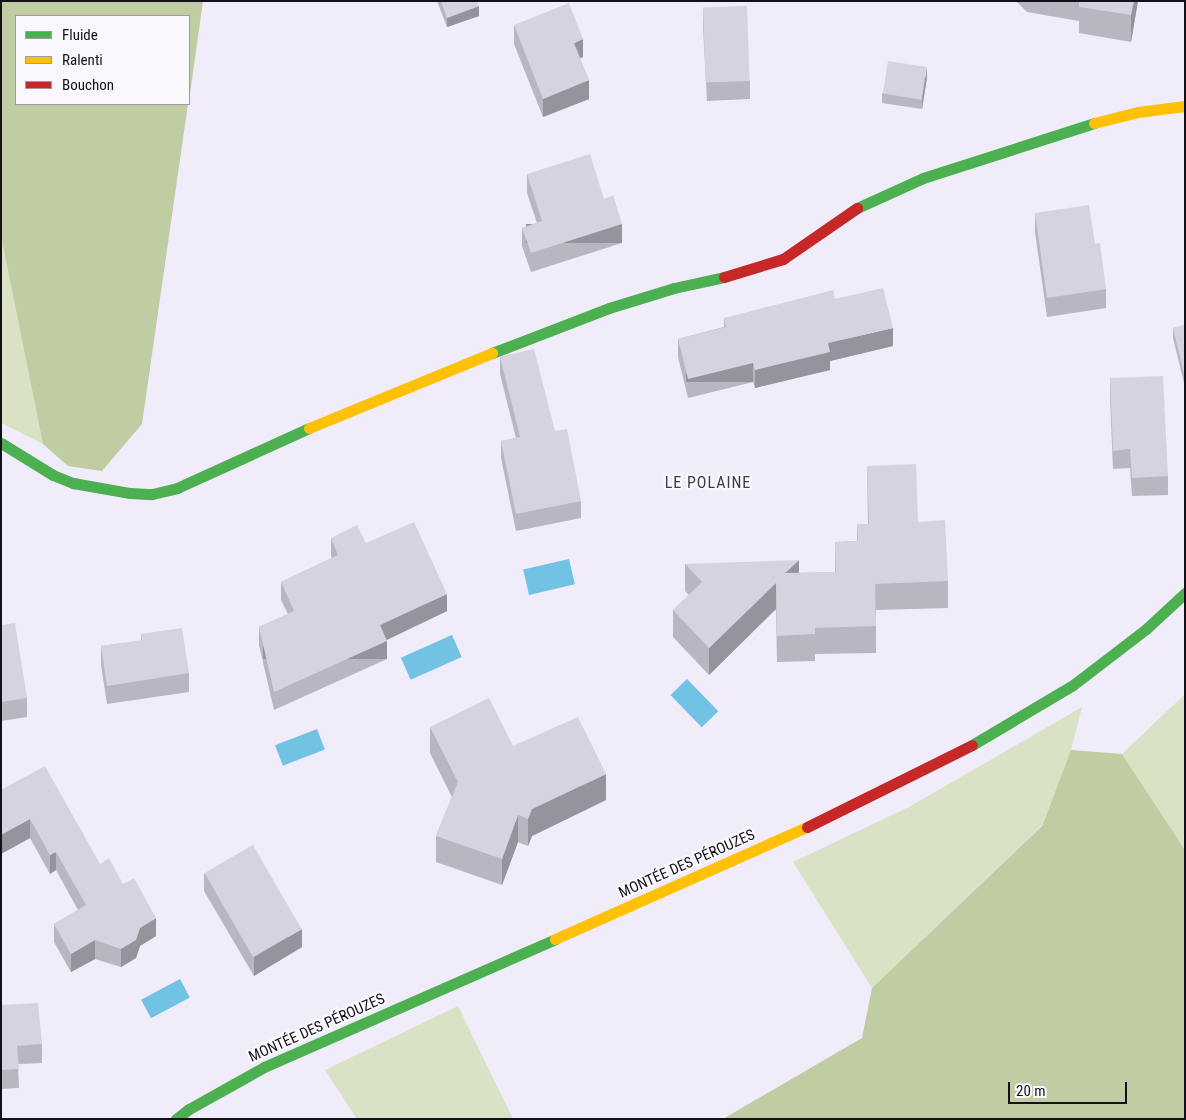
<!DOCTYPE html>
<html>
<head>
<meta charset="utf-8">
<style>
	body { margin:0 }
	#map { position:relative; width:1186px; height:1120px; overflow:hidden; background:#f0ecf9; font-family:"Roboto Condensed",sans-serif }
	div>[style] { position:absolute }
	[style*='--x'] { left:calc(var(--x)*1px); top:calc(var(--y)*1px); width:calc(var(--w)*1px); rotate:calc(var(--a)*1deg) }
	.green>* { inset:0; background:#d9e2c5 }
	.forest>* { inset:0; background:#c0cca2 }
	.water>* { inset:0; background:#72c2e3; transform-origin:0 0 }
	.fast>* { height:11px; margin:-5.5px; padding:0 5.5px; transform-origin:5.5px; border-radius:5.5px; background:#4caf50 }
	.slow>* { height:11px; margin:-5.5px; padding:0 5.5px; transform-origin:5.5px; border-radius:5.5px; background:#ffc107 }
	.jam>* { height:11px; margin:-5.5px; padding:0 5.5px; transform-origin:5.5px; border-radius:5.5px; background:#c62828 }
	.wall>* { inset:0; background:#b9b5c1 }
	.shaded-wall>* { inset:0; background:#96939d; transform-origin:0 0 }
	.building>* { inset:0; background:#d7d2e0; transform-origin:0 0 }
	span { translate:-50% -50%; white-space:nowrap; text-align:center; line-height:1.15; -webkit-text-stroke:4.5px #faf8fd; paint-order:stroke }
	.street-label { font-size:15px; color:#14101a }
	.neighbourhood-label { font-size:16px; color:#41394f; letter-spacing:1px }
	.frame { position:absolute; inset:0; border:2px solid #14101a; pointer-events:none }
	.legend { position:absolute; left:15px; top:15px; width:175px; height:90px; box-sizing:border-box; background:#faf8fd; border:1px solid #9e9ba2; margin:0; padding:6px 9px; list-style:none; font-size:15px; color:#14101a }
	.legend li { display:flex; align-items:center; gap:10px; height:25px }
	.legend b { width:25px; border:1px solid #9e9ba2 }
	.scale { position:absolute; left:1008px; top:1082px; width:119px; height:22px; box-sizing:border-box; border:2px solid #14101a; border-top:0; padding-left:6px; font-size:15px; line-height:18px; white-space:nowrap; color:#14101a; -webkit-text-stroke:4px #faf8fd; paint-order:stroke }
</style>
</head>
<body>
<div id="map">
	<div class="green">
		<i style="clip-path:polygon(1px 236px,43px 444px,1px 423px)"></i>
		<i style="clip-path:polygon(1185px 694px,1185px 850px,1122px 754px)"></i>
		<i style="clip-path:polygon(1082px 707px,1071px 750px,1042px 825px,872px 988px,793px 862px,909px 807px)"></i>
		<i style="clip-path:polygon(458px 1006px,513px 1119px,357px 1119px,325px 1070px)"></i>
	</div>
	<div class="forest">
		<i style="clip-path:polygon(1px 1px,203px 1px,189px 101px,189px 16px,16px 16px,16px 104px,188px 104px,142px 424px,102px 471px,68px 466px,43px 444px,1px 236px)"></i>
		<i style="clip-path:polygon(1071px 750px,1122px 754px,1185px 850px,1185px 1119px,723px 1119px,862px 1038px,872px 988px,1042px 826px)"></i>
	</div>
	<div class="water">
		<i style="left:569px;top:559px;width:26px;height:47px;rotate:77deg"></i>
		<i style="left:452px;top:635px;width:24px;height:56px;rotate:66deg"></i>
		<i style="left:687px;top:679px;width:45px;height:23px;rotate:46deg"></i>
		<i style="left:317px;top:729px;width:22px;height:45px;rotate:69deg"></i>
		<i style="left:180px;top:979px;width:21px;height:44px;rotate:62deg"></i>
	</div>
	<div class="fast">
		<i style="--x:857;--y:208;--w:72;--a:-24.4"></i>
		<i style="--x:923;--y:178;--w:180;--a:-17.8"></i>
		<i style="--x:492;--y:353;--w:125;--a:-21"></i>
		<i style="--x:609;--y:308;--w:68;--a:-17.1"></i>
		<i style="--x:674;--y:288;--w:51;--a:-12.4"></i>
		<i style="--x:1;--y:443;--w:61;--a:31.6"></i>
		<i style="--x:53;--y:475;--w:22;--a:22"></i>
		<i style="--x:73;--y:483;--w:58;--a:10"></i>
		<i style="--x:130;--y:493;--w:22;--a:3"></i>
		<i style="--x:152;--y:494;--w:26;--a:-13"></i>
		<i style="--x:177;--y:488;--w:145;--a:-24.4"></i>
		<i style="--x:972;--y:745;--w:117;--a:-30.7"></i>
		<i style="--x:1073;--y:685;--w:92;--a:-37.5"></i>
		<i style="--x:1146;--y:629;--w:53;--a:-42.7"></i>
		<i style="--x:176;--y:1119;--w:16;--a:-38"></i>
		<i style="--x:189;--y:1109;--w:86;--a:-29.2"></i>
		<i style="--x:264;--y:1067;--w:318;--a:-23.7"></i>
	</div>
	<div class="slow">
		<i style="--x:1094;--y:123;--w:45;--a:-14"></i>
		<i style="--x:1138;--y:112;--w:47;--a:-7.3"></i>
		<i style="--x:309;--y:428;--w:198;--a:-22.3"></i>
		<i style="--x:555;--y:939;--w:276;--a:-24"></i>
	</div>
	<div class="jam">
		<i style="--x:724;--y:277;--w:62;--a:-17"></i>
		<i style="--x:783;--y:259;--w:90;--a:-34.6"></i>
		<i style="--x:807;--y:827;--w:184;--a:-26.4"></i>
	</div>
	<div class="wall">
		<i style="clip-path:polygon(437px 1px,477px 1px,479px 16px,447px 27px)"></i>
		<i style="clip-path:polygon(1016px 1px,1138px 1px,1131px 42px,1079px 33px,1079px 21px,1027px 12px)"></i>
		<i style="clip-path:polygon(703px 8px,750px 81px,750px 99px,707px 101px,703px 27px)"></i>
		<i style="clip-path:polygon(514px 25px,583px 57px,580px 58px,589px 99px,543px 117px,514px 44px)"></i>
		<i style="clip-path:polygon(927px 77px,922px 109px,882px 103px,882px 93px)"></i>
		<i style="clip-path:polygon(527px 174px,604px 199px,622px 243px,531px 272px,522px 246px,522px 228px,537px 223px,527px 193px)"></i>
		<i style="clip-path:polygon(1035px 213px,1095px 244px,1106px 289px,1106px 308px,1047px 317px,1035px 232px)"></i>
		<i style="clip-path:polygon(724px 318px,893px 346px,830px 361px,830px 370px,755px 388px,753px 382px,688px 398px,678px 357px,678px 339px,724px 327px)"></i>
		<i style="clip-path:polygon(1185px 325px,1185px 387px,1173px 338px,1173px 328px)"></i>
		<i style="clip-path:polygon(500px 357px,555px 431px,581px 501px,581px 518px,516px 531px,501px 458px,501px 441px,516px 438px,500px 374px)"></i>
		<i style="clip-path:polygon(1110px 378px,1168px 476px,1168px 495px,1132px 496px,1130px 468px,1113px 469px,1110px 397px)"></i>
		<i style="clip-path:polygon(867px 466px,918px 522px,948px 581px,948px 608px,876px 610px,876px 653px,815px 654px,815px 661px,777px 662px,776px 609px,709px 675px,673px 637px,673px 610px,689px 595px,685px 591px,685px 564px,799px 573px,835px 572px,835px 542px,857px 541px,857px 524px,868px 524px)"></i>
		<i style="clip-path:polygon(331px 538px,366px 543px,447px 611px,387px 640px,387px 659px,274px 710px,259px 645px,259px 627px,288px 614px,281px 600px,281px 582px,332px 558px,331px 556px)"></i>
		<i style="clip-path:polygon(1px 625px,27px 698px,27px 717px,1px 721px)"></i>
		<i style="clip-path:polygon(141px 634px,189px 673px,189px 692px,107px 704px,101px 665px,101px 646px,141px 641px)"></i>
		<i style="clip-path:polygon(430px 727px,513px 746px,606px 800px,532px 836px,528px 846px,518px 842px,502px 885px,436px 862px,436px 836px,452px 797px,430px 753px)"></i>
		<i style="clip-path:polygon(1px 790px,100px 864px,123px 884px,156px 936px,140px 946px,136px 958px,121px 967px,95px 959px,71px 972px,54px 942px,54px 924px,78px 910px,56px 870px,50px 874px,30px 838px,1px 854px)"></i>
		<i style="clip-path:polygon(204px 873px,302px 947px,254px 976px,204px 891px)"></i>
		<i style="clip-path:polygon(1px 1005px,42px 1044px,42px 1063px,18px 1064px,19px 1088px,1px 1089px)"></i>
	</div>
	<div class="shaded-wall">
		<i style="clip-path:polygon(1134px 1px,1138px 1px,1131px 42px,1131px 15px)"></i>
		<i style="clip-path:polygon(479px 6px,479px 16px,447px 27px,447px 18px)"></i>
		<i style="clip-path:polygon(583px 39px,583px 57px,574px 61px,574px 43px)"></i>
		<i style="clip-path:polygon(927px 67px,927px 77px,922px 109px,922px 100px)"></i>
		<i style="clip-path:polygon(589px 80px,589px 99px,543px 117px,543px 99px)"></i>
		<i style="left:622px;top:224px;width:19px;height:96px;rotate:90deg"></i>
		<i style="clip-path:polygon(893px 328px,893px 346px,830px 361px,830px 370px,755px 388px,755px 370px,828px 343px)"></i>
		<i style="left:753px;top:363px;width:19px;height:67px;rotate:90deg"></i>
		<i style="clip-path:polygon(799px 560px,799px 586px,785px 573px)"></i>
		<i style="clip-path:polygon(776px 583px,776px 609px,709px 675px,709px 648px)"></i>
		<i style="clip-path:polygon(447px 594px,447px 611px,380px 643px,380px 625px)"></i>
		<i style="left:387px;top:641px;width:18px;height:124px;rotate:90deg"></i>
		<i style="clip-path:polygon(606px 774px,606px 800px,532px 836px,528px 846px,528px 819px,532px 809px)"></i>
		<i style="clip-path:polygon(518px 815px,518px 842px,502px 885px,502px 859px)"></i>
		<i style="clip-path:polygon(30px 819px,30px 838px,1px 854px,1px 835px)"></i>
		<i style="clip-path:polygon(56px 852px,56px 870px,50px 874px,50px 855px)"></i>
		<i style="clip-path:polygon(156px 918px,156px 936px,140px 946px,136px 958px,121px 967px,121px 949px,140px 928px)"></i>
		<i style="clip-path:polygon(302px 929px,302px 947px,254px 976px,254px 957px)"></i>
		<i style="clip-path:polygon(95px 940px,95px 959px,71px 972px,71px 954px)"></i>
	</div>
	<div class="building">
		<i style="clip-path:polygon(441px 1px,477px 1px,479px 6px,447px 18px)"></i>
		<i style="clip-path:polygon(1079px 1px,1134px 1px,1131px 15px,1079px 7px)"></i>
		<i style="clip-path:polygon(569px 3px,583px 39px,574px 43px,589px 80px,543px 99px,514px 25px)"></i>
		<i style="left:747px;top:6px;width:75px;height:44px;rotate:88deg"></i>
		<i style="left:888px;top:61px;width:39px;height:33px;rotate:9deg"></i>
		<i style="clip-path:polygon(590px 154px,604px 199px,613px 195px,622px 224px,531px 253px,522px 228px,542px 221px,527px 174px)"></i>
		<i style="clip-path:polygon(1089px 205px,1095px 244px,1100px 243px,1106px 289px,1047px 298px,1035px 213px)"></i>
		<i style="clip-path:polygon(883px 288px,893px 328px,828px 343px,830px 352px,755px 370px,753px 363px,688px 379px,678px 339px,726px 327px,724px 318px,791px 301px,833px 290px,835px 299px)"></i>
		<i style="clip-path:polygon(1185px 325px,1185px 378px,1173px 328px)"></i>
		<i style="clip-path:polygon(534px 349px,555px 431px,567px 429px,581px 501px,516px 514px,501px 441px,520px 437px,500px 357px)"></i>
		<i style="clip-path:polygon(1163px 376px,1168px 476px,1132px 478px,1130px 449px,1113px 451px,1110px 378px)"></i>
		<i style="clip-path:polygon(916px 464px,918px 522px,945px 520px,948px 581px,875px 584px,876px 626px,815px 628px,815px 634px,777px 636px,776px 583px,709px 648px,673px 610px,702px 582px,685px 564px,799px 560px,785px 573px,836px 572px,835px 542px,858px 541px,857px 524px,869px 524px,867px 466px)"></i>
		<i style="clip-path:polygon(414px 522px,447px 594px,380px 625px,387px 641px,274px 692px,259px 627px,294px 611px,281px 582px,338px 555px,331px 538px,357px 525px,366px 543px)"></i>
		<i style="clip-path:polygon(15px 623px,27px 698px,1px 702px,1px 625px)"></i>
		<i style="clip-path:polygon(182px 628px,189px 673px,107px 686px,101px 646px,142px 640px,141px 634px)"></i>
		<i style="clip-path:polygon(489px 698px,513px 746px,578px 717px,606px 774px,532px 809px,528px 819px,518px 815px,502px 859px,436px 836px,458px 782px,430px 727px)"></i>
		<i style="clip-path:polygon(45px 766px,100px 864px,109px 858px,123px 884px,134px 878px,156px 918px,140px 928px,136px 940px,121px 949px,95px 940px,71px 954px,54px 924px,86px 905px,56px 852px,50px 855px,30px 819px,1px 835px,1px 790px)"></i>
		<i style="left:253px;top:845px;width:97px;height:56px;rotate:60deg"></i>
		<i style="clip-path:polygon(38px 1003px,42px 1044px,17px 1046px,19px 1069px,1px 1070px,1px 1005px)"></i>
	</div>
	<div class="street-label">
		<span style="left:687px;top:864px;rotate:-24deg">MONTÉE DES PÉROUZES</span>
		<span style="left:317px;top:1028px;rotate:-24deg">MONTÉE DES PÉROUZES</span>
	</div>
	<div class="neighbourhood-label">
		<span style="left:708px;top:483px">LE POLAINE</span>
	</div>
	<div class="frame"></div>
	<ul class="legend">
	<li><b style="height:6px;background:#4caf50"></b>Fluide</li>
	<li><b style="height:6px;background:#ffc107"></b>Ralenti</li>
	<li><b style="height:6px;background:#c62828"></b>Bouchon</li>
	</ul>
	<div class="scale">20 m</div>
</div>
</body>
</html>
